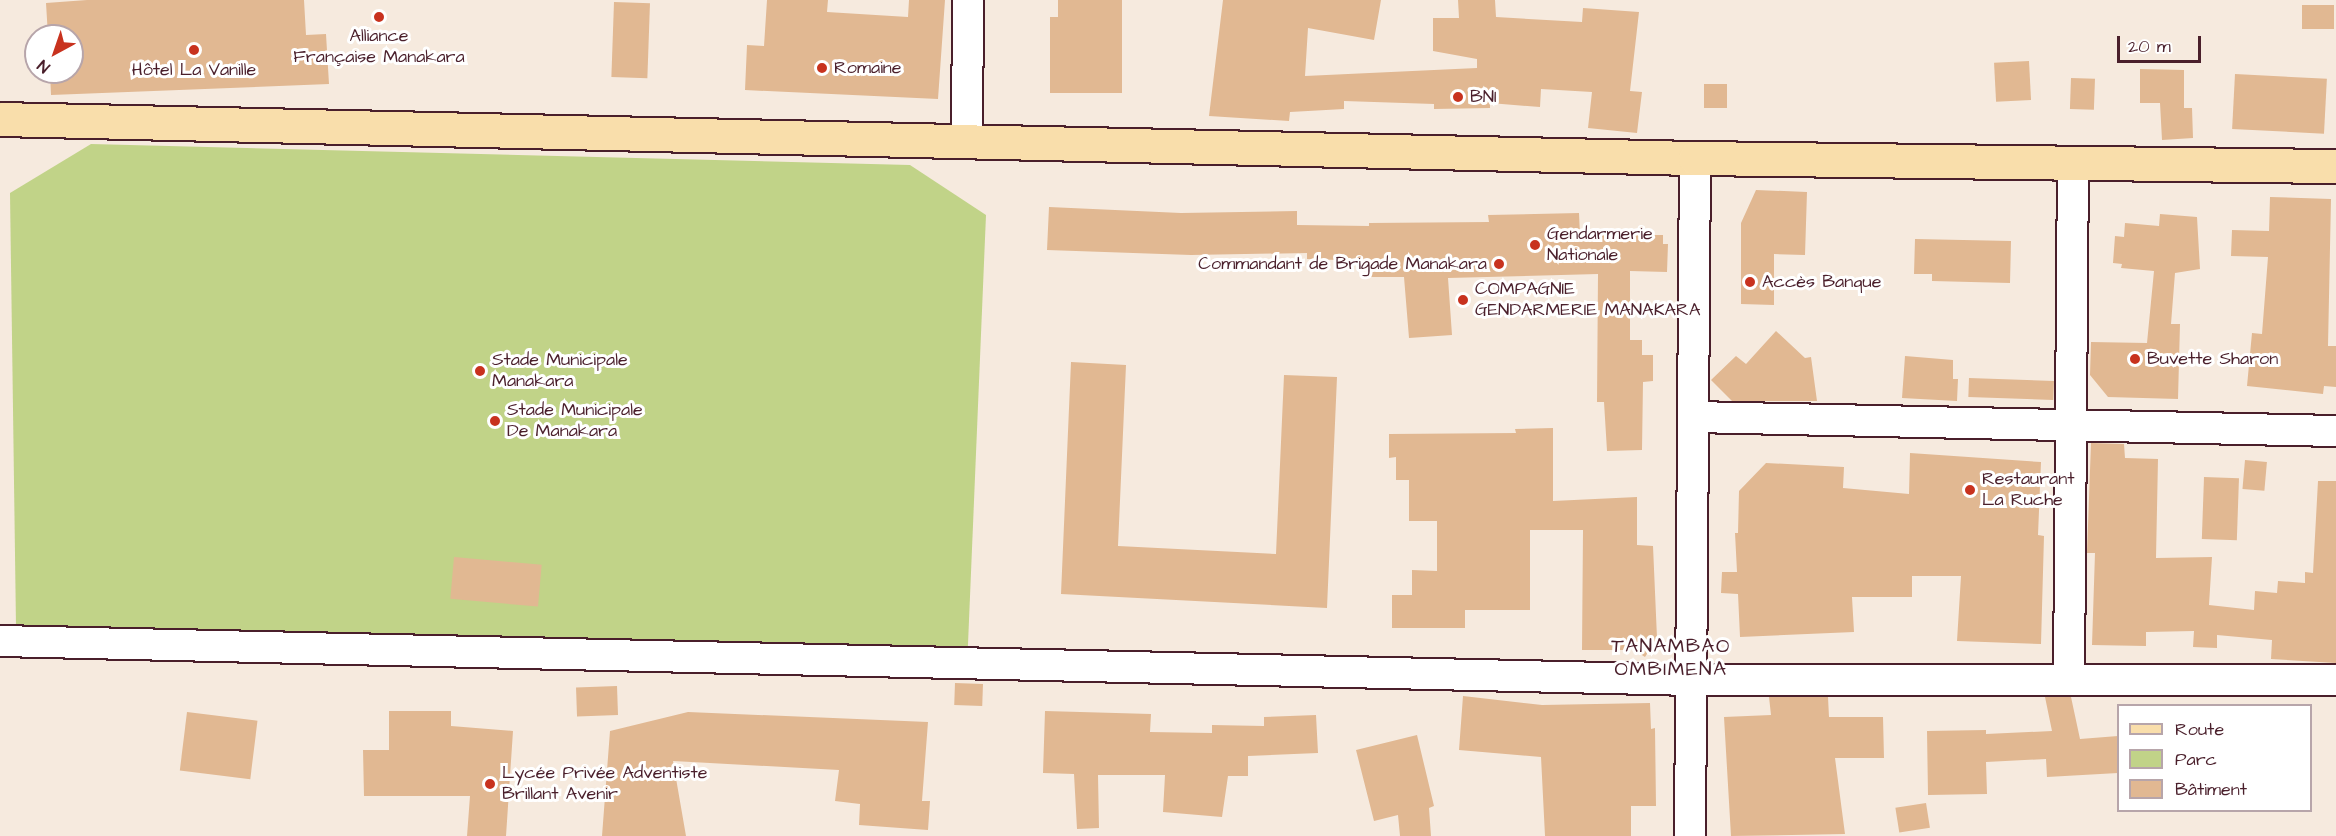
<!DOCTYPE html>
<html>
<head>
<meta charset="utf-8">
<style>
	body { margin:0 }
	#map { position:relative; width:2336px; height:836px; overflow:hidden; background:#f6eade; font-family:"Architects Daughter",sans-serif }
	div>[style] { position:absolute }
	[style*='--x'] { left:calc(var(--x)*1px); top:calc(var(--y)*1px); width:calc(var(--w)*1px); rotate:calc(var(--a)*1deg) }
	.green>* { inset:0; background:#c1d388 }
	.building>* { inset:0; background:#e1b892; transform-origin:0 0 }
	.roads { filter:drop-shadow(2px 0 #4a1f2b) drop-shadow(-2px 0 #4a1f2b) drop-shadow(0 2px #4a1f2b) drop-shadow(0 -2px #4a1f2b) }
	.minor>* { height:30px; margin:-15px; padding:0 15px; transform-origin:15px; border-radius:15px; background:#fff }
	.major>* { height:33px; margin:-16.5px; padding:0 16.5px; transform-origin:16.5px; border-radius:16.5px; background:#f9deab }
	.dots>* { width:16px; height:16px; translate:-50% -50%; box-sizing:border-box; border:3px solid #fff; border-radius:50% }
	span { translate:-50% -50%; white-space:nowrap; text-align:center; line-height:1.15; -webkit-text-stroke:6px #fff; paint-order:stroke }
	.poi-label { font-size:18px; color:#4a1f2b }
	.left { translate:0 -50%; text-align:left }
	.right { translate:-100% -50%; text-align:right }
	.neighbourhood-label { font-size:20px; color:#4a1f2b; letter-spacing:1.5px }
	.legend { position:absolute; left:2117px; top:704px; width:195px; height:108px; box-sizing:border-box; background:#fff; border:2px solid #b7a5aa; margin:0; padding:8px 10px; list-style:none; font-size:18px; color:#4a1f2b }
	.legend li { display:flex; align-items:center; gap:12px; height:30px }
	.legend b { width:30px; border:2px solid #b7a5aa }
	.north { position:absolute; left:24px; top:24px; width:60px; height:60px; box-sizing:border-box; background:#fff; border:2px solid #b7a5aa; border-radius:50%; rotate:220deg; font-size:16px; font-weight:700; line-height:24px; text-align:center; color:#4a1f2b }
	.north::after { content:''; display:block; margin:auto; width:21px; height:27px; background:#c8321e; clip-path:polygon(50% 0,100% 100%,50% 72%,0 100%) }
	.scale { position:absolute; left:2117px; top:36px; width:84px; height:27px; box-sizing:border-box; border:3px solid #4a1f2b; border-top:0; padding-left:8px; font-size:18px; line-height:21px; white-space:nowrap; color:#4a1f2b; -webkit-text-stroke:4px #fff; paint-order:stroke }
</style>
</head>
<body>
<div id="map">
	<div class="green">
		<i style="clip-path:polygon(91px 144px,910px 165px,986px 215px,967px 668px,16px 626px,10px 193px)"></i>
	</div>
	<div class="building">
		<i style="clip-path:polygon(87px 0,304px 0,306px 35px,326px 34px,329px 84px,51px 95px,50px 72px,72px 72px,72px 36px,48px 36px,46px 3px)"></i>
		<i style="clip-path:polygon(767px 0,828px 0,827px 12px,908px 17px,909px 0,945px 0,938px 99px,745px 90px,747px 45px,764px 46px)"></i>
		<i style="clip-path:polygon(1058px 0,1122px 0,1122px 93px,1050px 93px,1050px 17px,1058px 17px)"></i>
		<i style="clip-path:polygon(1223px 0,1381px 0,1374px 40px,1308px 28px,1305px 76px,1477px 68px,1477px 59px,1433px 51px,1433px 18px,1459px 18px,1458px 0,1495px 0,1496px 17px,1582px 22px,1583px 8px,1639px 12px,1630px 91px,1642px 92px,1637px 133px,1588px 128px,1592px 92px,1541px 89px,1540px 107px,1490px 103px,1490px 108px,1434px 109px,1434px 104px,1344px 101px,1344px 109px,1290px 112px,1289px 121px,1209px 116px)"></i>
		<i style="left:614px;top:2px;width:36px;height:75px;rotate:2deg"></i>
		<i style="left:2334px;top:5px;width:24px;height:32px;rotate:90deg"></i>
		<i style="left:2029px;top:61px;width:39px;height:35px;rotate:87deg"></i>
		<i style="clip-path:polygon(2140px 69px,2184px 70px,2184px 108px,2192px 108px,2193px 138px,2162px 140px,2160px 103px,2140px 103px)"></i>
		<i style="left:2235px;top:74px;width:92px;height:55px;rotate:3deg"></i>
		<i style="left:2071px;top:78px;width:24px;height:31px;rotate:2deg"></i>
		<i style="left:1704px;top:84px;width:23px;height:24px"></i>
		<i style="clip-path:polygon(1756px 190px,1807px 192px,1805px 255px,1774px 254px,1774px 305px,1741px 304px,1741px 223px)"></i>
		<i style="clip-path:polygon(2270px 197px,2331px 199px,2328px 346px,2336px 346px,2336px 387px,2324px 386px,2323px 394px,2247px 386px,2252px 333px,2262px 334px,2268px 257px,2231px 256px,2232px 230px,2269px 231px)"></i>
		<i style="clip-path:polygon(1049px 207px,1181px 213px,1297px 211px,1297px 225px,1369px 226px,1369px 223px,1489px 222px,1488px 215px,1579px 213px,1580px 235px,1663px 235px,1663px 244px,1668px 244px,1667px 272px,1630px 271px,1630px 340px,1642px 340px,1642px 355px,1653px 355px,1653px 381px,1643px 382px,1642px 450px,1607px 451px,1604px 402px,1597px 402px,1598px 274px,1448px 278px,1452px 335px,1409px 338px,1404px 277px,1370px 277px,1370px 261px,1307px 259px,1307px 253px,1191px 255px,1047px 250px)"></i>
		<i style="clip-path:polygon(2160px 214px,2197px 217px,2200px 269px,2175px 273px,2171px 324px,2180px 324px,2178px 399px,2108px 397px,2090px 375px,2091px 342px,2147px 343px,2154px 271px,2121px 268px,2122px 264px,2113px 263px,2115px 236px,2124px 237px,2125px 223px,2159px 226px)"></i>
		<i style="clip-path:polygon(1915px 239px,2011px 241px,2010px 283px,1932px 281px,1932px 274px,1914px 274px)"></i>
		<i style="clip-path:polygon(1776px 331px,1805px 358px,1811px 357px,1817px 401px,1732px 401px,1711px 380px,1736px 356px,1746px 364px)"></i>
		<i style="clip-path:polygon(1905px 356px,1953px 360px,1953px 379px,1958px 379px,1957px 401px,1902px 398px)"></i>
		<i style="clip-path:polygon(1071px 362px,1126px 365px,1118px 546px,1276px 554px,1284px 375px,1337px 377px,1327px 608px,1061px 594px)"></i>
		<i style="left:1969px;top:378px;width:85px;height:19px;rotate:2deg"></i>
		<i style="clip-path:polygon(1553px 428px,1553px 501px,1637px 497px,1637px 545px,1653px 546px,1657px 638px,1645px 657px,1634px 650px,1582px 650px,1583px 530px,1530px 530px,1530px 610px,1465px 610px,1465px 628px,1392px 628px,1392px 595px,1412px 595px,1412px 570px,1437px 571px,1437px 521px,1409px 521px,1409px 480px,1396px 480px,1396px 457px,1389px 458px,1389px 434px,1516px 433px,1515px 429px)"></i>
		<i style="clip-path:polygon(2091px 443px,2124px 444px,2125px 458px,2158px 459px,2156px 558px,2212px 557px,2209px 605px,2254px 610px,2255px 591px,2277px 593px,2278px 581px,2305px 583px,2305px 572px,2313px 573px,2318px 481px,2336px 481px,2336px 663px,2271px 659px,2272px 640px,2217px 635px,2217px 648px,2193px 647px,2194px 631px,2146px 632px,2146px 646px,2092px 645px,2095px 553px,2087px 553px)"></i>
		<i style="clip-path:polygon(1910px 453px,2041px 462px,2038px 535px,2044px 536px,2041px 644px,1957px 641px,1961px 576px,1912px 576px,1912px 597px,1852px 597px,1854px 632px,1740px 637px,1738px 594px,1721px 593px,1722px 572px,1737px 572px,1735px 533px,1738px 533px,1739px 491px,1766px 463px,1844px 467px,1843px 488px,1909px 494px)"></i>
		<i style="left:2245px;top:460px;width:22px;height:29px;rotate:5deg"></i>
		<i style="left:2204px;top:477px;width:35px;height:62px;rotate:2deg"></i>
		<i style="left:454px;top:557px;width:88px;height:42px;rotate:5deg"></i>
		<i style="left:955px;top:683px;width:28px;height:22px;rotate:2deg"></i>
		<i style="left:617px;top:686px;width:29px;height:41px;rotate:88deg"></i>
		<i style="clip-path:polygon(1463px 696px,1542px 705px,1650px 703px,1651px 729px,1655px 728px,1656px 806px,1631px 806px,1631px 836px,1545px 836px,1541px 757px,1459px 750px)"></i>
		<i style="clip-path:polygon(1769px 697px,1828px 697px,1829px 717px,1883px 717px,1884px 758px,1835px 758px,1845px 834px,1731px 836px,1724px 717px,1771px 715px)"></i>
		<i style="clip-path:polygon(2045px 697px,2071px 697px,2080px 739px,2118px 736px,2118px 773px,2047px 777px,2046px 759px,1986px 762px,1987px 794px,1928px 795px,1927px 731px,1986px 730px,1986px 734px,2052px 731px)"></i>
		<i style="clip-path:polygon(389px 711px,451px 711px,451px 726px,513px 731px,506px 836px,467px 836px,470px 796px,364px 796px,363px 750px,389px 750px)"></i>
		<i style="clip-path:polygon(1045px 711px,1151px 714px,1150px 732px,1212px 733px,1212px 725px,1264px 726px,1264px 717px,1316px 715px,1318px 753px,1248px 756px,1248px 776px,1228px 776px,1222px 817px,1163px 812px,1165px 775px,1098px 775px,1099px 828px,1077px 829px,1074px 774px,1043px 773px)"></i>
		<i style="left:187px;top:712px;width:71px;height:59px;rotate:7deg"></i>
		<i style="clip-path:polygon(688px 712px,928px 722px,922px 801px,930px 801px,928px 830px,859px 825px,860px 804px,835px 801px,839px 770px,673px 761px,686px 836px,602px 836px,610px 731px)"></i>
		<i style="clip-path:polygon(1417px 735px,1434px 806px,1429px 808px,1431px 836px,1400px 836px,1398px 815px,1374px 821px,1356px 750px)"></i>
		<i style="left:1926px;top:803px;width:25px;height:31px;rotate:81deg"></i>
	</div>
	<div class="roads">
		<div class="minor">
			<i style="--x:967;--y:140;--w:140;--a:-89.6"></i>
			<i style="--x:1694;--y:417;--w:642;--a:1.25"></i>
			<i style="--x:0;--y:641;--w:1693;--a:1.32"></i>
			<i style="--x:1693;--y:680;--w:643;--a:0"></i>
			<i style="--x:2069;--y:680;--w:518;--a:-89.56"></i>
			<i style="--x:1690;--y:836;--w:678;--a:-89.58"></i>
		</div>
		<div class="major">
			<i style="--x:0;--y:119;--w:1695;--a:1.32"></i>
			<i style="--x:1695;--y:158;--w:641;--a:0.72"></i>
		</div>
	</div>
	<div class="dots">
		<i style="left:379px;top:17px;background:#c8321e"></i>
		<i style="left:194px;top:50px;background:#c8321e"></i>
		<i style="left:822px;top:68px;background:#c8321e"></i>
		<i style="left:1458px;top:97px;background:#c8321e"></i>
		<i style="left:1535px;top:245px;background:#c8321e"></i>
		<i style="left:1499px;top:264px;background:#c8321e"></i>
		<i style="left:1750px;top:282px;background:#c8321e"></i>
		<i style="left:1463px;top:300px;background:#c8321e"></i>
		<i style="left:2135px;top:359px;background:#c8321e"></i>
		<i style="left:480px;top:371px;background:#c8321e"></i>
		<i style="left:495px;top:421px;background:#c8321e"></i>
		<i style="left:1970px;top:490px;background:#c8321e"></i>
		<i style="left:490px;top:784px;background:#c8321e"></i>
	</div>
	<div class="poi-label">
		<span style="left:379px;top:47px">Alliance<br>Française Manakara</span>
		<span class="left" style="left:834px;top:68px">Romaine</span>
		<span style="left:194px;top:70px">Hôtel La Vanille</span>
		<span class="left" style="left:1470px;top:97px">BNI</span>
		<span class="left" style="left:1547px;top:245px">Gendarmerie<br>Nationale</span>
		<span class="right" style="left:1487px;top:264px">Commandant de Brigade Manakara</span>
		<span class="left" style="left:1762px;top:282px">Accès Banque</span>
		<span class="left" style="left:1475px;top:300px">COMPAGNIE<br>GENDARMERIE MANAKARA</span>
		<span class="left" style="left:2147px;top:359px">Buvette Sharon</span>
		<span class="left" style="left:492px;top:371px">Stade Municipale<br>Manakara</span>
		<span class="left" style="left:507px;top:421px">Stade Municipale<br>De Manakara</span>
		<span class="left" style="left:1982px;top:490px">Restaurant<br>La Ruche</span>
		<span class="left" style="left:502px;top:784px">Lycée Privée Adventiste<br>Brillant Avenir</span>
	</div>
	<div class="neighbourhood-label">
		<span style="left:1671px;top:658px">TANAMBAO<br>OMBIMENA</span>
	</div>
	<ul class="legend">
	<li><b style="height:8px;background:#f9deab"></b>Route</li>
	<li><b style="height:16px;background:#c1d388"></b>Parc</li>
	<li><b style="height:16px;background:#e1b892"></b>Bâtiment</li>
	</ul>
	<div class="north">N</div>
	<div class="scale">20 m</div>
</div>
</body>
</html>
